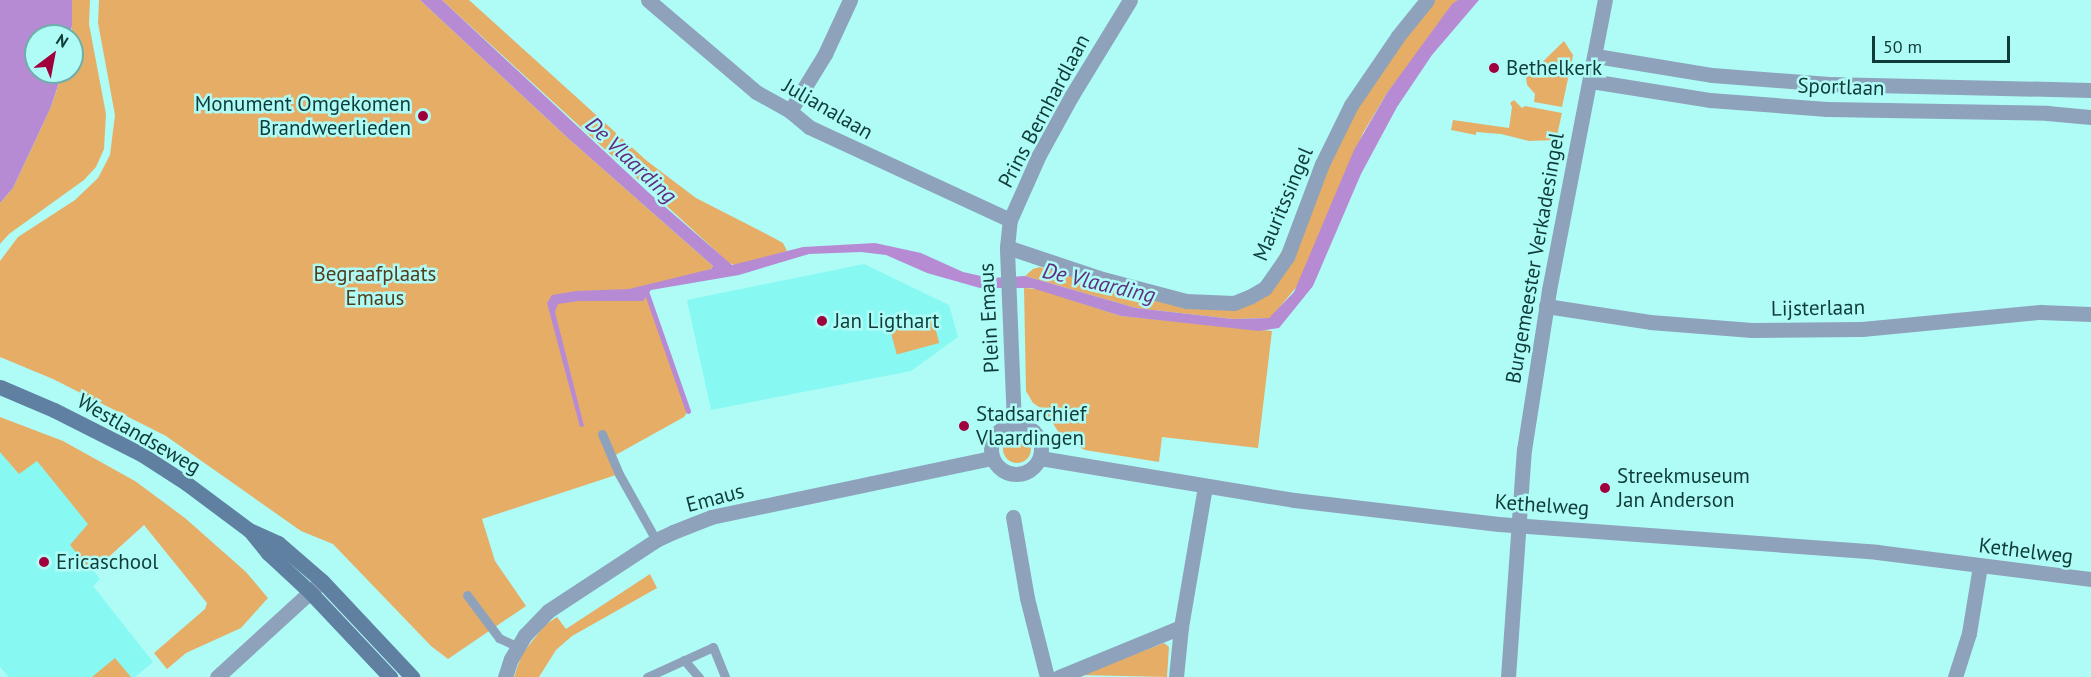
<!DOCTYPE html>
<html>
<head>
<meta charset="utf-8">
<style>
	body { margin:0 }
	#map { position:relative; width:2091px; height:677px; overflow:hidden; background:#affcf7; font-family:"PT Sans",sans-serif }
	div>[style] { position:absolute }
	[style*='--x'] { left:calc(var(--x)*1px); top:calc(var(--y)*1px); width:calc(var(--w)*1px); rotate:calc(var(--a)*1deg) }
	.built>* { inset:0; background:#87f8f2 }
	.green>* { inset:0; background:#e6ad67; transform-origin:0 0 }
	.round { border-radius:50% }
	.water>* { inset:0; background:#b68bd3 }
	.stream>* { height:5px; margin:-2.5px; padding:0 2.5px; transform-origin:2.5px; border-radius:2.5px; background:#b68bd3 }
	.service>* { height:9px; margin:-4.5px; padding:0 4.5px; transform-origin:4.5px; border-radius:4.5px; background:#8ea3bb }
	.minor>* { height:15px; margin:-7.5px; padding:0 7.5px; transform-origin:7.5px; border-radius:7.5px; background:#8ea3bb }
	.minor>.ring { margin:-7.5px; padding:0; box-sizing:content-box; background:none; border:15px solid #8ea3bb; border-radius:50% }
	.secondary>* { height:15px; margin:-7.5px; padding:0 7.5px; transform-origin:7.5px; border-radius:7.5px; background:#6080a2 }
	.dots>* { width:16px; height:16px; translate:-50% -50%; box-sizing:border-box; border:3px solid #affcf7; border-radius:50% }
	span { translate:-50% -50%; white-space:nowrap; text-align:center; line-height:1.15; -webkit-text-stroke:5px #affcf7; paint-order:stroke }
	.poi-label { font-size:21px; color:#0f3b39 }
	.left { translate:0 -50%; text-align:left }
	.right { translate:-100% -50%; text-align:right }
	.street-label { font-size:21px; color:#0f3b39 }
	.park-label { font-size:21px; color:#543c1d }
	.water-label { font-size:22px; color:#622c81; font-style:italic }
	.north { position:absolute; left:24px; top:24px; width:60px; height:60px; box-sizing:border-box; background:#affcf7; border:2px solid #6fafab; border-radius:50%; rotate:32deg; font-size:16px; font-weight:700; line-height:24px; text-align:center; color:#0f3b39 }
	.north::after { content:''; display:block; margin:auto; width:21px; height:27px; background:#a0003c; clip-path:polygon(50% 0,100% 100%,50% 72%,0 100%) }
	.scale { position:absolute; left:1872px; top:36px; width:138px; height:27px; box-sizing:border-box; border:3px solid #0f3b39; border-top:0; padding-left:8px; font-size:18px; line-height:21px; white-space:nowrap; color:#0f3b39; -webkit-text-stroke:4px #affcf7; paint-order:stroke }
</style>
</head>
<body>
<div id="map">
	<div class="built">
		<i style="clip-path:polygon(864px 264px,949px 305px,958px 337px,911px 371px,711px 410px,687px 300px)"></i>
		<i style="clip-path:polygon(0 429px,36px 457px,93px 524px,74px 545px,100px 579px,93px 586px,153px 662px,135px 677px,9px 677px,0 667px)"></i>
	</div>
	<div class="green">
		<i style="clip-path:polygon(72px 0,90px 0,89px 24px,106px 114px,104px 149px,96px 167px,84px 180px,9px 234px,0 244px,0 203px,13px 188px,50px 109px,63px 72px,72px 72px)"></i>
		<i style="clip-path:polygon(99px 0,420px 0,570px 140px,713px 266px,711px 269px,646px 291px,688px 411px,684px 417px,612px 457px,619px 474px,482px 519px,495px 561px,526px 606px,448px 659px,431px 646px,333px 544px,301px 531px,166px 436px,53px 379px,0 357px,0 261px,18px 237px,75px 200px,98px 178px,110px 155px,115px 115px,98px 23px)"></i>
		<i style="clip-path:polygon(442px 0,469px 0,647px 161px,696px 198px,774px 238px,783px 243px,787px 251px,737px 266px,729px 263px)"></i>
		<i style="clip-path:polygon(1433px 0,1458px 0,1387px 93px,1363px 133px,1298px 285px,1273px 315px,1269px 318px,1233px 319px,1136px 308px,1025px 276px,1033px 269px,1040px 267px,1048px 270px,1050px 265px,1131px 292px,1253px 301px,1312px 199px,1353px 111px)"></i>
		<i style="clip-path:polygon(1564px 41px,1573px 55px,1562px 107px,1534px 102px,1535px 94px,1527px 85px,1526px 78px)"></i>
		<i style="clip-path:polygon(1514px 100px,1522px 108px,1525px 106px,1562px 113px,1556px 140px,1529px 141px,1501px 134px,1476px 132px,1476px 135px,1451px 130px,1453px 120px,1509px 128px,1512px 107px,1510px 103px)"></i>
		<i style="clip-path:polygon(1024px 288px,1038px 289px,1121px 316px,1272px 331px,1258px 448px,1162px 437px,1159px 462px,1085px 450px,1063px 439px,1045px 411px,1033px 403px,1026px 391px)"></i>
		<i style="left:932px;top:316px;width:28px;height:44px;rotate:75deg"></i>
		<i style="clip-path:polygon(0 417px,63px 441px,135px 481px,185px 518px,246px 572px,268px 598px,241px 628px,186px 653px,167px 669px,154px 653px,205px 609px,207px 603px,144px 525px,92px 572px,70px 545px,88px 524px,37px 461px,19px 474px,0 452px)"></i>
		<i class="round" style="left:1003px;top:435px;width:28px;height:28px"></i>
		<i style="clip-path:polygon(650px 574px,657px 588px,572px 636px,556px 650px,539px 677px,514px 677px,522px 654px,545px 625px,557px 617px,566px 629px)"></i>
		<i style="clip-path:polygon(1164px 643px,1169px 647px,1167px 677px,1080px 675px)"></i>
		<i style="clip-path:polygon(115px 658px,131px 677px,92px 677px)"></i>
	</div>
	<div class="water">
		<i style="clip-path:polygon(0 0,72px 0,72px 26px,70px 36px,36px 36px,36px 72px,63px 72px,62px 74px,50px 109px,13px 188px,0 203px)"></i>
		<i style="clip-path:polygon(420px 0,442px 0,648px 192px,732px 265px,803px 247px,875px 243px,921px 253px,963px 272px,990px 278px,1025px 276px,1136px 308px,1233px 319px,1269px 318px,1294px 292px,1354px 150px,1387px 93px,1452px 4px,1458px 0,1479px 0,1432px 55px,1397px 107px,1361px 174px,1313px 286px,1279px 328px,1259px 331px,1121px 316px,1032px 288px,980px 288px,927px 273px,886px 255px,861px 252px,809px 254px,739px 275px,651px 290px,643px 301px,579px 301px,558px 304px,555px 312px,584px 426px,580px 427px,547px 303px,552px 295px,576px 291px,629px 289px,711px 269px,713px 266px,570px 140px)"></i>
	</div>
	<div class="stream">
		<i style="--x:646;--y:291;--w:127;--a:70.7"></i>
	</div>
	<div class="service">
		<i style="--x:602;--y:434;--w:43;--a:67"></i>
		<i style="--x:619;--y:474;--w:76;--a:60.7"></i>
		<i style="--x:467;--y:595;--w:54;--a:53.3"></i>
		<i style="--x:499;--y:638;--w:21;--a:25"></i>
		<i style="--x:684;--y:660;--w:23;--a:49"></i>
		<i style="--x:647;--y:677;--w:72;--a:-24.4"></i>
		<i style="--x:713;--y:647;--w:32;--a:68"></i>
	</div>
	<div class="minor">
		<i style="--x:648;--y:0;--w:142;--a:40.4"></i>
		<i style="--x:756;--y:92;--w:39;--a:29"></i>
		<i style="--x:790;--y:111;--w:25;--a:40"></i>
		<i style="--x:809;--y:127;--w:221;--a:24.8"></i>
		<i style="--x:1596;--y:56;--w:118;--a:9.3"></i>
		<i style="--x:1712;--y:75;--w:117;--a:4.4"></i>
		<i style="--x:1829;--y:84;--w:262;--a:1.3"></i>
		<i style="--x:1591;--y:81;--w:121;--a:9.1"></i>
		<i style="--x:1710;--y:100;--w:117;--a:4.4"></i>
		<i style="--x:1827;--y:109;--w:220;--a:1"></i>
		<i style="--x:2047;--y:113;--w:44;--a:5.2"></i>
		<i style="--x:790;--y:111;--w:67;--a:-58.4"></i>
		<i style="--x:825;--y:54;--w:60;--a:-65.2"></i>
		<i style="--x:1007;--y:247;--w:97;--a:18.6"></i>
		<i style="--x:1099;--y:278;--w:90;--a:14.8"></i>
		<i style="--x:1186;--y:301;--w:48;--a:2.4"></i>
		<i style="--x:1234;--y:303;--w:18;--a:-22"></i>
		<i style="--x:1251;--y:296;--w:16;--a:-30"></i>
		<i style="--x:1265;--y:288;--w:38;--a:-55"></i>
		<i style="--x:1287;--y:257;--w:99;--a:-69.4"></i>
		<i style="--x:1322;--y:164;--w:66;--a:-63.8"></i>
		<i style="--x:1351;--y:105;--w:83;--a:-55.7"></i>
		<i style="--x:1398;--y:36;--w:46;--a:-51.1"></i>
		<i style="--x:1546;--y:306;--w:105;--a:8.7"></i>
		<i style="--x:1650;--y:322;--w:102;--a:4.5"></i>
		<i style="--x:1752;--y:330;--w:110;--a:-0.5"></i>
		<i style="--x:1862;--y:329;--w:179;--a:-5.5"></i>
		<i style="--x:2040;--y:312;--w:51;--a:2.2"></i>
		<i class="ring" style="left:991px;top:424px;width:35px;height:35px"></i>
		<i style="--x:1014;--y:424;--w:177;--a:-92.3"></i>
		<i style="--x:1007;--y:247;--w:27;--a:-84"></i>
		<i style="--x:1010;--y:220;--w:71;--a:-66"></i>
		<i style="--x:1039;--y:155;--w:68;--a:-61.2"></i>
		<i style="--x:1072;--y:95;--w:111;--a:-58.6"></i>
		<i style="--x:1040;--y:458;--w:257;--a:9.4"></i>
		<i style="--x:1294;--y:500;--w:206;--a:6.7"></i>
		<i style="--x:1499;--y:524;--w:379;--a:4.2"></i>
		<i style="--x:1877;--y:552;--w:216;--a:7.2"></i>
		<i style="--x:1013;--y:517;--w:82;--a:80.2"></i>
		<i style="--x:1027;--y:598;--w:81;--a:75.8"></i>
		<i style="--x:217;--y:677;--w:139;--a:-42.4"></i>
		<i style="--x:505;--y:677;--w:19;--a:-72"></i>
		<i style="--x:511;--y:659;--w:28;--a:-60"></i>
		<i style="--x:525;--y:635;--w:33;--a:-46"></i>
		<i style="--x:548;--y:611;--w:129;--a:-33.3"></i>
		<i style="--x:656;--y:540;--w:19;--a:-25"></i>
		<i style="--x:673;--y:532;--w:41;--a:-21.5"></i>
		<i style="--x:711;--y:517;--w:287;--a:-11.9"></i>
		<i style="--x:1059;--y:677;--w:132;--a:-22.3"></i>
		<i style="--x:1176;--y:677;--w:50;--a:-84.3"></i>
		<i style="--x:1181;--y:627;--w:142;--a:-80.3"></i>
		<i style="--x:1508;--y:677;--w:228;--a:-86"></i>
		<i style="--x:1524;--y:450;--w:162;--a:-81.1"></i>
		<i style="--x:1549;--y:290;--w:295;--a:-79.1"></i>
		<i style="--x:1955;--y:677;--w:46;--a:-72.3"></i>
		<i style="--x:1969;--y:633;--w:68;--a:-80.7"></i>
	</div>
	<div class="secondary">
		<i style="--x:0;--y:387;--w:59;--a:23.1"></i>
		<i style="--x:54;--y:410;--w:97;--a:26.8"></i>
		<i style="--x:141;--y:454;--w:54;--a:32.8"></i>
		<i style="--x:186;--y:483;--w:79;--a:36.7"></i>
		<i style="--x:249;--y:530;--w:32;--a:24"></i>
		<i style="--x:278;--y:543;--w:58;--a:40.8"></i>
		<i style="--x:322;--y:581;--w:132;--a:46.8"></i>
		<i style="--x:251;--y:532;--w:27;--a:51"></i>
		<i style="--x:268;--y:553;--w:57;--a:42.9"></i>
		<i style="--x:310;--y:592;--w:117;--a:46.7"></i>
	</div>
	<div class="dots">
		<i style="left:1494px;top:68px;background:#a0003c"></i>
		<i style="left:423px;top:116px;background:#a0003c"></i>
		<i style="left:822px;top:321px;background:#a0003c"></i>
		<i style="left:964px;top:426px;background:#a0003c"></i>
		<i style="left:1605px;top:488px;background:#a0003c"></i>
		<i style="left:44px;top:562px;background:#a0003c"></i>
	</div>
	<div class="poi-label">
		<span class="left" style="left:1506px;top:68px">Bethelkerk</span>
		<span class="right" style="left:411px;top:116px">Monument Omgekomen<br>Brandweerlieden</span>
		<span class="left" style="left:834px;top:321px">Jan Ligthart</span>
		<span class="left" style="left:976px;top:426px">Stadsarchief<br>Vlaardingen</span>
		<span class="left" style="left:1617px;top:488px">Streekmuseum<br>Jan Anderson</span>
		<span class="left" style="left:56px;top:562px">Ericaschool</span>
	</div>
	<div class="street-label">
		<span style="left:1841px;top:87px;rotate:2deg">Sportlaan</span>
		<span style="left:828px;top:109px;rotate:30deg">Julianalaan</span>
		<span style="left:1044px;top:111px;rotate:-62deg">Prins Bernhardlaan</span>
		<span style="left:1283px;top:204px;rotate:-67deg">Mauritssingel</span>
		<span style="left:1535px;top:258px;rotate:-80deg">Burgemeester Verkadesingel</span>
		<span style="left:1818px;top:308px;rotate:-1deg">Lijsterlaan</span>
		<span style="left:989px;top:318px;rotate:-93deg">Plein Emaus</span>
		<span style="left:139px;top:434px;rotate:30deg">Westlandseweg</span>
		<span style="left:715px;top:498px;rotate:-15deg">Emaus</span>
		<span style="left:1542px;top:505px;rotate:4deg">Kethelweg</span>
		<span style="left:2026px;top:551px;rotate:7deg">Kethelweg</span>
	</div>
	<div class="park-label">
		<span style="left:375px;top:286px">Begraafplaats<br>Emaus</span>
	</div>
	<div class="water-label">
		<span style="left:631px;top:160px;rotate:43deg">De Vlaarding</span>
		<span style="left:1099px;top:283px;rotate:13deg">De Vlaarding</span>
	</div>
	<div class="north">N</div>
	<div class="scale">50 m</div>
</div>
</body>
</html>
